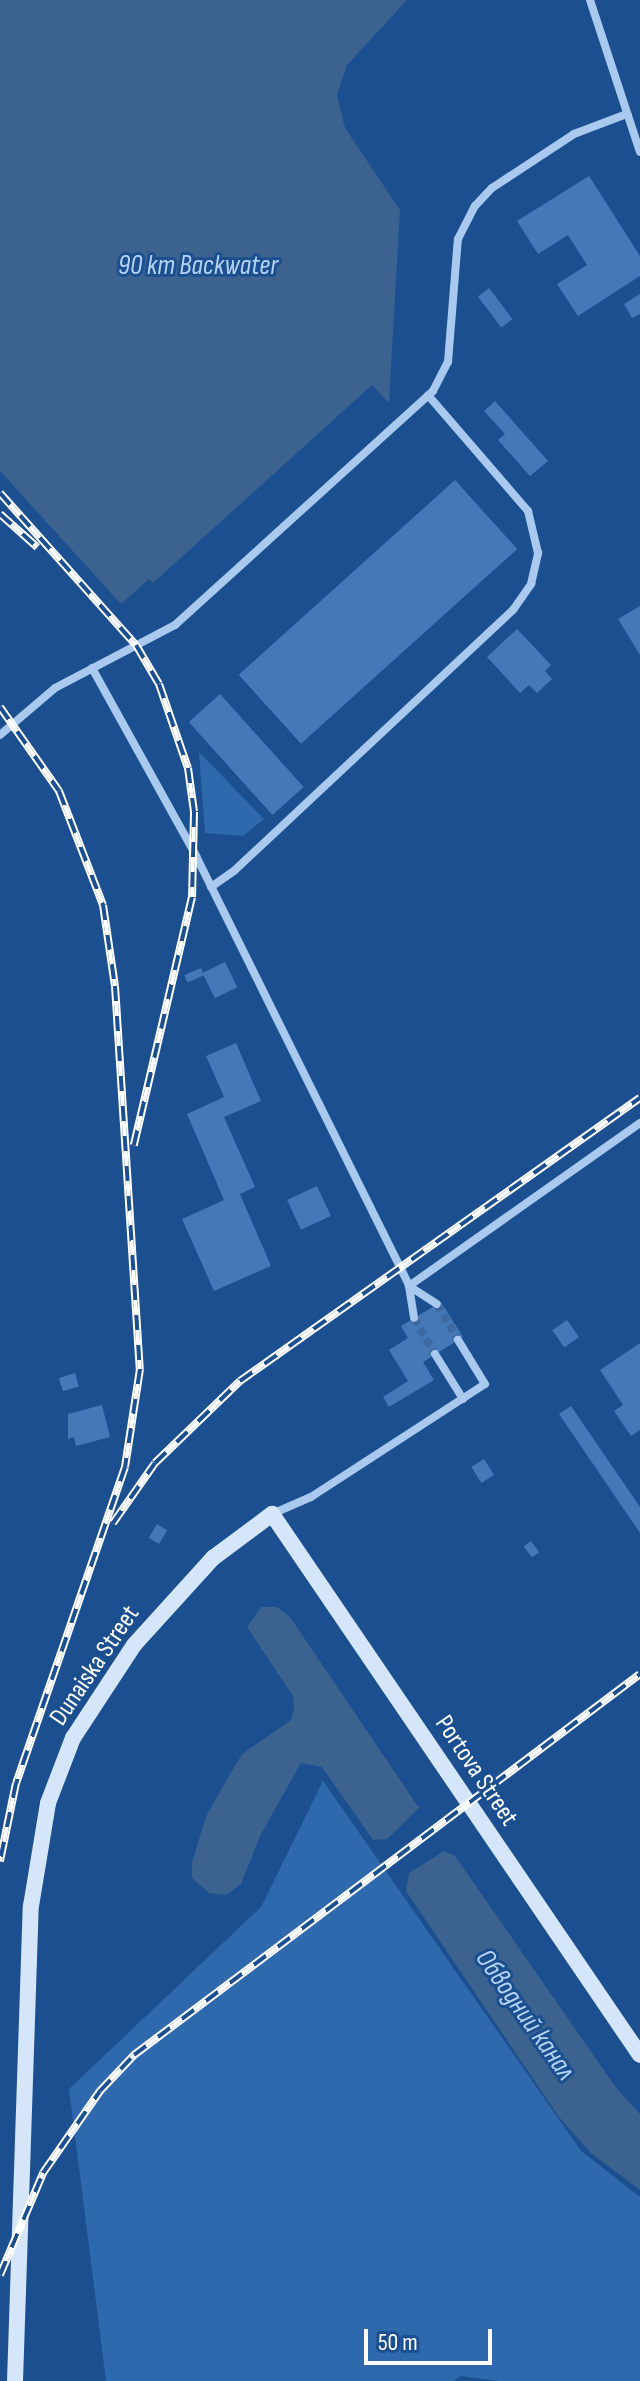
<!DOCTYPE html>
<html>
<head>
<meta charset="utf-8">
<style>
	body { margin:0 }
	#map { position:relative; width:640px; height:2381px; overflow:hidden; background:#1b4f8f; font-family:"Sofia Sans Condensed",sans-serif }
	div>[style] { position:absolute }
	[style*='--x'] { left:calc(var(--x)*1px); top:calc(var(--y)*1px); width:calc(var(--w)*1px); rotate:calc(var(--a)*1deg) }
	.green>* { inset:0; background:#2e69ad }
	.water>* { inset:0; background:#3c6290 }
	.building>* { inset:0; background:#4478b7; transform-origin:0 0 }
	.street-tunnel>* { height:8px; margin-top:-4px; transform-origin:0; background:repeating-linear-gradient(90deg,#3d69a0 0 8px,transparent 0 12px) }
	.street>* { height:8px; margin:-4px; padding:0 4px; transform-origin:4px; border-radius:4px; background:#a9c9ee }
	.secondary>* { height:16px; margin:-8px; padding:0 8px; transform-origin:8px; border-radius:8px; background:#d6e6fa }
	.rail>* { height:8px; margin-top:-4px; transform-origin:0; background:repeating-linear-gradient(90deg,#1b4f8f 0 15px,#fff 0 30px); box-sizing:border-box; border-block:2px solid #fff }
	span { translate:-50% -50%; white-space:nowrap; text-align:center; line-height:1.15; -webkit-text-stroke:6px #1b4f8f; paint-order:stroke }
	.street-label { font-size:26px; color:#fff }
	.water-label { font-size:28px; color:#b5d3f5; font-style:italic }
	.scale { position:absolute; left:364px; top:2329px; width:128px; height:36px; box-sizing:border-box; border:4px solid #fff; border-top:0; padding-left:10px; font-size:24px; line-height:28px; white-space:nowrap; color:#fff; -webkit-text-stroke:6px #1b4f8f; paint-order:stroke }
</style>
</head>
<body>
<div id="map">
	<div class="green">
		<i style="clip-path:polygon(199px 752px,264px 819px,243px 836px,205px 833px)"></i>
		<i style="clip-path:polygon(323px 1781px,581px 2151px,640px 2197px,640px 2381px,499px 2381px,461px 2376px,453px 2381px,106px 2381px,69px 2089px,261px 1907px)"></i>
	</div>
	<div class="water">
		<i style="clip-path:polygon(0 0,407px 0,347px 65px,337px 95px,345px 128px,400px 210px,389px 403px,372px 385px,153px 583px,149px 579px,121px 604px,0 471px)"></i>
		<i style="clip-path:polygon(261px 1607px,277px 1607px,290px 1617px,419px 1808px,387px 1839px,373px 1840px,322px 1767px,301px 1763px,261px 1834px,241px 1884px,226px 1895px,209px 1893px,192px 1878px,192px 1862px,207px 1814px,242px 1754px,291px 1720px,294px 1708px,293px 1696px,247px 1627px)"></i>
		<i style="clip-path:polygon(444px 1851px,455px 1856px,617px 2089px,640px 2114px,640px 2190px,591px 2153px,559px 2117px,406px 1891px,409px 1873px)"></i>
	</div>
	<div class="building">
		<i style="clip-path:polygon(589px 176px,640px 256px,640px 276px,578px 316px,557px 284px,587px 265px,568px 235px,538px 254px,517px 221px)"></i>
		<i style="left:489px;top:288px;width:39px;height:14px;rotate:53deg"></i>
		<i style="clip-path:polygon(640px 294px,640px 314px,632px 318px,624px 304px)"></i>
		<i style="clip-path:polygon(495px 401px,548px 461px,530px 476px,498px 440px,505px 434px,484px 411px)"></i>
		<i style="left:455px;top:480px;width:93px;height:291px;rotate:48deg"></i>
		<i style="clip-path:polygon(640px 606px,640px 655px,618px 619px)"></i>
		<i style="clip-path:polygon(517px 629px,551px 665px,545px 671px,552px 679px,537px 693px,529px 685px,520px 693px,487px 657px)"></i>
		<i style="left:220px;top:694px;width:125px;height:42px;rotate:48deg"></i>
		<i style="left:225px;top:962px;width:28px;height:25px;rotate:64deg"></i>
		<i style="left:201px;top:968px;width:8px;height:18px;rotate:67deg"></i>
		<i style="clip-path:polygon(236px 1043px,261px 1101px,224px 1117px,255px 1187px,240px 1194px,271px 1266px,214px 1291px,182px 1219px,224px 1200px,187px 1114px,224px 1097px,206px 1056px)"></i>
		<i style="left:317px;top:1186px;width:33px;height:33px;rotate:65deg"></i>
		<i style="clip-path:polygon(441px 1302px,463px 1337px,423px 1362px,434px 1380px,389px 1407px,383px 1397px,408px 1381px,389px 1350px,408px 1338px,401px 1326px)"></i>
		<i style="left:567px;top:1320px;width:21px;height:18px;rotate:55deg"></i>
		<i style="clip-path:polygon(640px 1343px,640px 1430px,631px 1436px,614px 1411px,623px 1405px,600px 1370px)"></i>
		<i style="left:75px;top:1373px;width:14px;height:17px;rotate:73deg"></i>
		<i style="clip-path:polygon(102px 1405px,110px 1437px,76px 1446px,74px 1437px,68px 1439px,68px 1414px)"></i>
		<i style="clip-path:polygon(571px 1406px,640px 1507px,640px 1533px,559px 1414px)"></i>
		<i style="left:484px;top:1459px;width:19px;height:15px;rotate:58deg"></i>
		<i style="left:157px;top:1524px;width:12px;height:16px;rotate:31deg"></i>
		<i style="left:531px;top:1541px;width:14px;height:9px;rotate:54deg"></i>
	</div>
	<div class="street-tunnel">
		<i style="--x:437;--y:1304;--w:42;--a:59.7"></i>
		<i style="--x:414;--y:1318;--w:42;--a:59.7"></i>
	</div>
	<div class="street">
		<i style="--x:590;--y:0;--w:160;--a:71.8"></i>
		<i style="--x:92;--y:668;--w:215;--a:61"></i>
		<i style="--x:196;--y:856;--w:480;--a:63.6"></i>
		<i style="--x:409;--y:1286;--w:32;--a:81"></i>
		<i style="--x:0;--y:735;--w:72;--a:-40.5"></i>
		<i style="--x:55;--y:688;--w:136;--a:-27.7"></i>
		<i style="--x:175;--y:625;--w:348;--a:-42.2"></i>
		<i style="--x:433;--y:391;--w:33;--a:-63"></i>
		<i style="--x:448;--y:362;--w:123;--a:-85.4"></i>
		<i style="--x:458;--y:239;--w:37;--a:-63"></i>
		<i style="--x:475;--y:206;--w:25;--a:-47"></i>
		<i style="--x:492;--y:188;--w:98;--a:-33.4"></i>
		<i style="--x:574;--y:134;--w:57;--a:-20.7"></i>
		<i style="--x:211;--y:887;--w:29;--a:-35"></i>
		<i style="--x:235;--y:870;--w:381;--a:-43.1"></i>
		<i style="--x:513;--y:610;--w:32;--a:-55"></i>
		<i style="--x:531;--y:584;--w:32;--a:-77"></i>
		<i style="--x:538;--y:553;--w:43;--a:-103.4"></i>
		<i style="--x:528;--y:511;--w:153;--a:-130.8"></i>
		<i style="--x:409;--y:1286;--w:283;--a:-35.2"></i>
		<i style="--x:409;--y:1286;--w:33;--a:33"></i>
		<i style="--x:435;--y:1354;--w:53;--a:58.1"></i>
		<i style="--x:272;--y:1514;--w:43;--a:-23.6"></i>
		<i style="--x:311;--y:1497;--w:207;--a:-33"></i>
		<i style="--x:485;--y:1384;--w:52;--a:-121.5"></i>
	</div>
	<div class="secondary">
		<i style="--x:15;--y:2381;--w:475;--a:-88.1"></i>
		<i style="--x:31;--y:1906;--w:104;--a:-80.6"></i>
		<i style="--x:48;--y:1803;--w:70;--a:-69"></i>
		<i style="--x:73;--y:1738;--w:111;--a:-56.7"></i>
		<i style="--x:134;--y:1645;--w:118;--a:-47.8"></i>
		<i style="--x:213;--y:1558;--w:74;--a:-36.7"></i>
		<i style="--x:272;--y:1514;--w:654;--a:55.78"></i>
	</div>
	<div class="rail">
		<i style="--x:0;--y:493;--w:204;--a:48.2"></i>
		<i style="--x:136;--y:645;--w:45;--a:59.5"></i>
		<i style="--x:159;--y:684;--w:89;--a:71"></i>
		<i style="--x:188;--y:768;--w:44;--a:82.2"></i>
		<i style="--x:194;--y:812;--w:85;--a:91.3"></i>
		<i style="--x:192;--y:897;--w:255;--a:103.2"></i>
		<i style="--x:0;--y:514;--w:50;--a:41.7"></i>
		<i style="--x:0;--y:707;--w:103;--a:54.9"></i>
		<i style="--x:59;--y:791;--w:122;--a:68.9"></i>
		<i style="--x:103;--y:905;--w:82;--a:81.6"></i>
		<i style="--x:115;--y:986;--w:384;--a:86.3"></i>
		<i style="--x:140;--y:1369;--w:99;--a:98.7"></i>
		<i style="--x:125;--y:1467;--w:334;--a:109"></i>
		<i style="--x:16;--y:1783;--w:80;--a:101.6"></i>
		<i style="--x:113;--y:1523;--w:73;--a:-55"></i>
		<i style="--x:155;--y:1463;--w:118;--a:-44"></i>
		<i style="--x:240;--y:1381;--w:490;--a:-35.3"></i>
		<i style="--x:0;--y:2275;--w:111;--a:-67.1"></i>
		<i style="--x:43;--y:2173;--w:100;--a:-55.2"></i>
		<i style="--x:100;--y:2091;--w:50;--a:-46.6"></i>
		<i style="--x:134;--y:2055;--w:633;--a:-36.98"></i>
	</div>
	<div class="street-label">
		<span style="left:95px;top:1666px;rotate:-56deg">Dunaiska Street</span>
		<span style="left:476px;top:1771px;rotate:56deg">Portova Street</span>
	</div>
	<div class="water-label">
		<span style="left:198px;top:266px">90 km Backwater</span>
		<span style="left:525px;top:2015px;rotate:55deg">Обводний канал</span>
	</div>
	<div class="scale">50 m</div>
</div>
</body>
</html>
